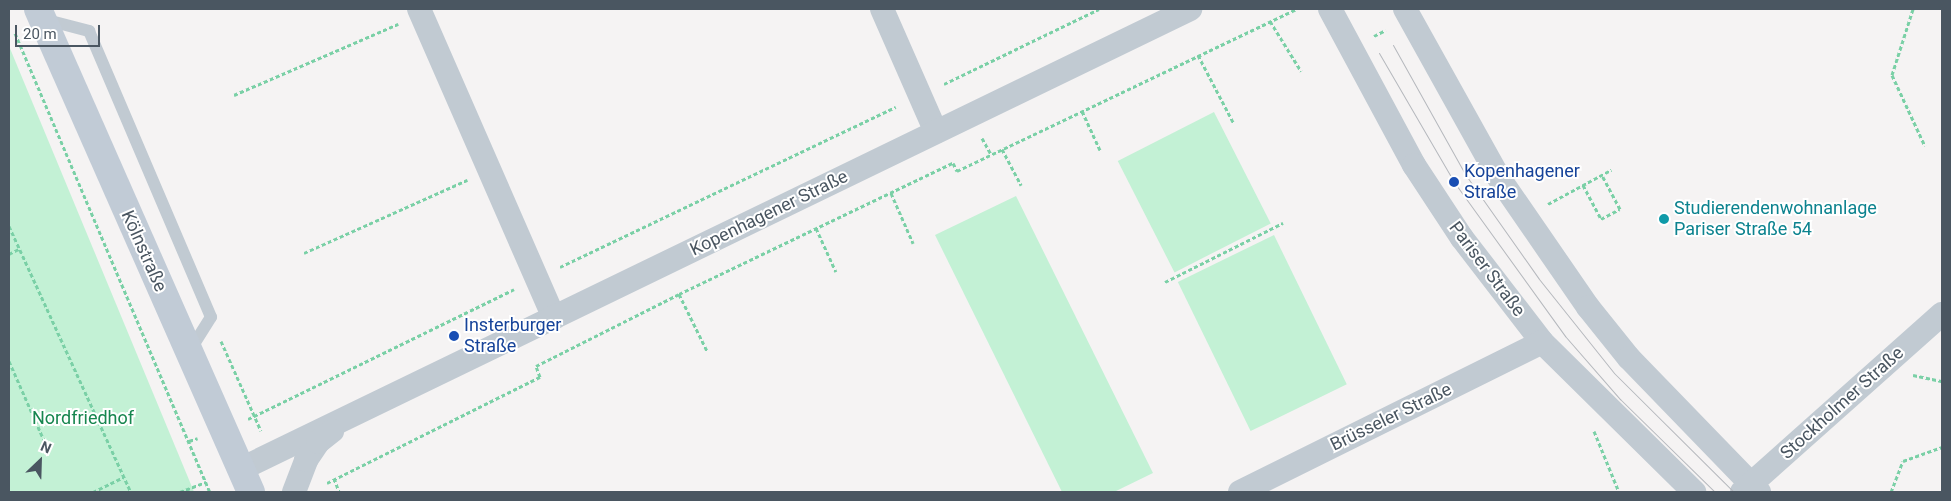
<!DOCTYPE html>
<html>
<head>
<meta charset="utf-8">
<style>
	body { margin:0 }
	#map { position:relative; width:1951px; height:501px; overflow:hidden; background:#f5f3f3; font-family:Roboto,sans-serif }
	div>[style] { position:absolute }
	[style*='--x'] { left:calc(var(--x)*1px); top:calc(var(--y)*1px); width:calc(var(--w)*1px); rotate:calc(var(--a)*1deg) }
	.green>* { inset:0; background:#c3f1d5; transform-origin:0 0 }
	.path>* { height:3px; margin-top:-1.5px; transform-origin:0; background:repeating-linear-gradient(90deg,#7ad0a6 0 4px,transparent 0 6.5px) }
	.service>* { height:12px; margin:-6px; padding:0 6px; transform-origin:6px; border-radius:6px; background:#c1cad2 }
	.minor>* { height:24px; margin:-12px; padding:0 12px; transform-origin:12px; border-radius:12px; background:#c1cad2 }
	.secondary>* { height:28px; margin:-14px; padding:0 14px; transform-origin:14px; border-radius:14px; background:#c1cbd6 }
	.tram>* { height:1px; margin:-0.5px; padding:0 0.5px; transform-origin:0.5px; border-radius:0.5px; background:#b5b8bd }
	.dots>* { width:14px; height:14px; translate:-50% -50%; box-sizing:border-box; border:2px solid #fff; border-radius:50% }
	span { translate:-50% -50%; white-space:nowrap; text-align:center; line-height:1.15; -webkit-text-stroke:4px #fff; paint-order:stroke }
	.transit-label { font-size:18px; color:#164399 }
	.left { translate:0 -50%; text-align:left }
	.culture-label { font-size:18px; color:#0d838f }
	.street-label { font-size:18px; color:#4a5661 }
	.park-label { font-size:18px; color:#17864f }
	.frame { position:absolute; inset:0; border:10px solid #4a5661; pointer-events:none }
	.north { position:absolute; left:15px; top:436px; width:50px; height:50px; -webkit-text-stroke:4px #fff; paint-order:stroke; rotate:24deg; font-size:14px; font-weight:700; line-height:20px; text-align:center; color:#4a5661 }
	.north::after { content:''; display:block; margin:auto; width:18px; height:22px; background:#4a5661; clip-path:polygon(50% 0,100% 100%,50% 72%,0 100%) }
	.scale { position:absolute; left:15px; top:25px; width:85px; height:22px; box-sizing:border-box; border:2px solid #4a5661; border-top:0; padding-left:6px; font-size:15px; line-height:18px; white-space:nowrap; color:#4a5661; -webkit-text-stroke:4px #fff; paint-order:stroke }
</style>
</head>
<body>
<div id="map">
	<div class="green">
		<i style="clip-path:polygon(9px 46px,192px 487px,194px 492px,9px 492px)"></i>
		<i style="left:1214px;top:112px;width:125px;height:108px;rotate:63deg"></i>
		<i style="clip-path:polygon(1016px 196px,1153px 473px,1114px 492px,1062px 492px,935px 235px)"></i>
		<i style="left:1274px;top:235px;width:166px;height:107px;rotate:64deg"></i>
	</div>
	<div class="path">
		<i style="--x:1913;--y:9;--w:69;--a:107.7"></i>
		<i style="--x:1892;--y:75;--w:78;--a:65.1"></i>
		<i style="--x:1270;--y:21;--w:59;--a:58.2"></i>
		<i style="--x:15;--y:33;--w:499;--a:67"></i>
		<i style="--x:1374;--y:36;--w:13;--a:-27"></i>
		<i style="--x:1198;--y:55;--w:76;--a:62.4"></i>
		<i style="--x:944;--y:84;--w:172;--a:-25.8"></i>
		<i style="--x:234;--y:95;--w:179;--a:-23.4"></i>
		<i style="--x:1082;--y:111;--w:43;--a:65.2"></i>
		<i style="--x:982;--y:138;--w:18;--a:61"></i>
		<i style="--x:1002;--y:149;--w:41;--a:62.2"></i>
		<i style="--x:1583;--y:185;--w:38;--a:62"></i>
		<i style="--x:1601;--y:219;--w:21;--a:-28"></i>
		<i style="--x:1620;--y:209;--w:38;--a:-118"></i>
		<i style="--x:891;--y:193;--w:55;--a:66.3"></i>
		<i style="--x:1548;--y:204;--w:72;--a:-28.4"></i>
		<i style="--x:9;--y:226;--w:293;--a:65.4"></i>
		<i style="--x:816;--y:228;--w:48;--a:65.6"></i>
		<i style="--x:304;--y:253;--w:179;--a:-24.1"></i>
		<i style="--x:9;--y:254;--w:11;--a:-27"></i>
		<i style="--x:560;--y:267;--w:372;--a:-25.5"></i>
		<i style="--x:1165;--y:282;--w:132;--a:-26.6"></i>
		<i style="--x:679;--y:294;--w:64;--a:63.8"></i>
		<i style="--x:221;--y:341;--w:98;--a:66"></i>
		<i style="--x:9;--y:361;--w:92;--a:66.2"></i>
		<i style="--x:1913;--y:375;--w:30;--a:12"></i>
		<i style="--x:248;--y:419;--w:296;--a:-26"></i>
		<i style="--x:1594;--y:431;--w:66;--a:67.7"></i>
		<i style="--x:189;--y:441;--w:9;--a:-18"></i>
		<i style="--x:334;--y:478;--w:15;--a:70"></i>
		<i style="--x:327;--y:483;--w:238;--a:-26.5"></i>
		<i style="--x:540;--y:377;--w:12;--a:-110"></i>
		<i style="--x:536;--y:366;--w:160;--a:-26.7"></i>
		<i style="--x:679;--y:294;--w:304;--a:-25.6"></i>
		<i style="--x:953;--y:163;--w:9;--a:63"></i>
		<i style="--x:957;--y:171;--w:377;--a:-25.5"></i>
		<i style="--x:93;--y:492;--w:34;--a:-26"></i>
		<i style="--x:180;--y:492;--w:28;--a:-21"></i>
		<i style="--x:1891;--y:492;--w:33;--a:-69"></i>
		<i style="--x:1903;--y:461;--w:41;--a:-19.7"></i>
	</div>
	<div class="service">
		<i style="--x:43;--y:19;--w:48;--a:14.6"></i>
		<i style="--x:89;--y:31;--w:311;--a:66.9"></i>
		<i style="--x:211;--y:317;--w:41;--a:122.2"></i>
	</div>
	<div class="minor">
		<i style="--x:419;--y:9;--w:337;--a:66.4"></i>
		<i style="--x:882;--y:9;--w:134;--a:66.3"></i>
		<i style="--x:1330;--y:9;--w:177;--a:61.7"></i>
		<i style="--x:1414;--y:165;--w:87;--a:56.7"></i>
		<i style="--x:1462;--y:238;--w:131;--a:52.4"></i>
		<i style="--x:1542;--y:342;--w:214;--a:44.6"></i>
		<i style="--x:1405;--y:9;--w:193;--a:60.9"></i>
		<i style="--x:1499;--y:178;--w:157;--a:55.4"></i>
		<i style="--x:1588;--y:307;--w:65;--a:51.2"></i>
		<i style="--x:1629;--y:358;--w:187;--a:45.9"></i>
		<i style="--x:241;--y:469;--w:1055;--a:-25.86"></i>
		<i style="--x:294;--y:492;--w:34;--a:-69"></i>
		<i style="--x:306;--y:460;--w:22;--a:-56"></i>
		<i style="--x:318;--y:442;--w:18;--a:-38"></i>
		<i style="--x:1240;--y:492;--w:337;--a:-26.4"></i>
		<i style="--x:1742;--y:492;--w:268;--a:-41.7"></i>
	</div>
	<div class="secondary">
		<i style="--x:38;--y:9;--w:528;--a:66.2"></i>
	</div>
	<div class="tram">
		<i style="--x:1393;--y:45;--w:148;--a:60.8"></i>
		<i style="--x:1465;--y:174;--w:128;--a:54.8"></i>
		<i style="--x:1539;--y:279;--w:120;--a:51.4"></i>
		<i style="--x:1614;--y:373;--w:169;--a:44.8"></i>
		<i style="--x:1379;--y:53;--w:149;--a:59.8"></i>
		<i style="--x:1454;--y:182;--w:190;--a:54.2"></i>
		<i style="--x:1565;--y:336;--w:84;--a:48.9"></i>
		<i style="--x:1620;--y:399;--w:133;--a:44.4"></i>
	</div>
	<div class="dots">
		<i style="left:1454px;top:182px;background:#1a4fb4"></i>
		<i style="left:1664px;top:219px;background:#0f9aa8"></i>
		<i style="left:454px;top:336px;background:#1a4fb4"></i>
	</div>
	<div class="transit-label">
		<span class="left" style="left:1464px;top:182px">Kopenhagener<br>Straße</span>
		<span class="left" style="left:464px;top:336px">Insterburger<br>Straße</span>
	</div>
	<div class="culture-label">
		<span class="left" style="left:1674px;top:219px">Studierendenwohnanlage<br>Pariser Straße 54</span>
	</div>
	<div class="street-label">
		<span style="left:769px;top:213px;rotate:-26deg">Kopenhagener Straße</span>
		<span style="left:144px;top:251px;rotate:66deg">Kölnstraße</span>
		<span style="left:1487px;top:269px;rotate:53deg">Pariser Straße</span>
		<span style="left:1842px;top:403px;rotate:-42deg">Stockholmer Straße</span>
		<span style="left:1391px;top:417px;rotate:-26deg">Brüsseler Straße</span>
	</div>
	<div class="park-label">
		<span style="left:83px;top:418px">Nordfriedhof</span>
	</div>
	<div class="frame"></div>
	<div class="north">N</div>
	<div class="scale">20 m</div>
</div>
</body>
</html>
